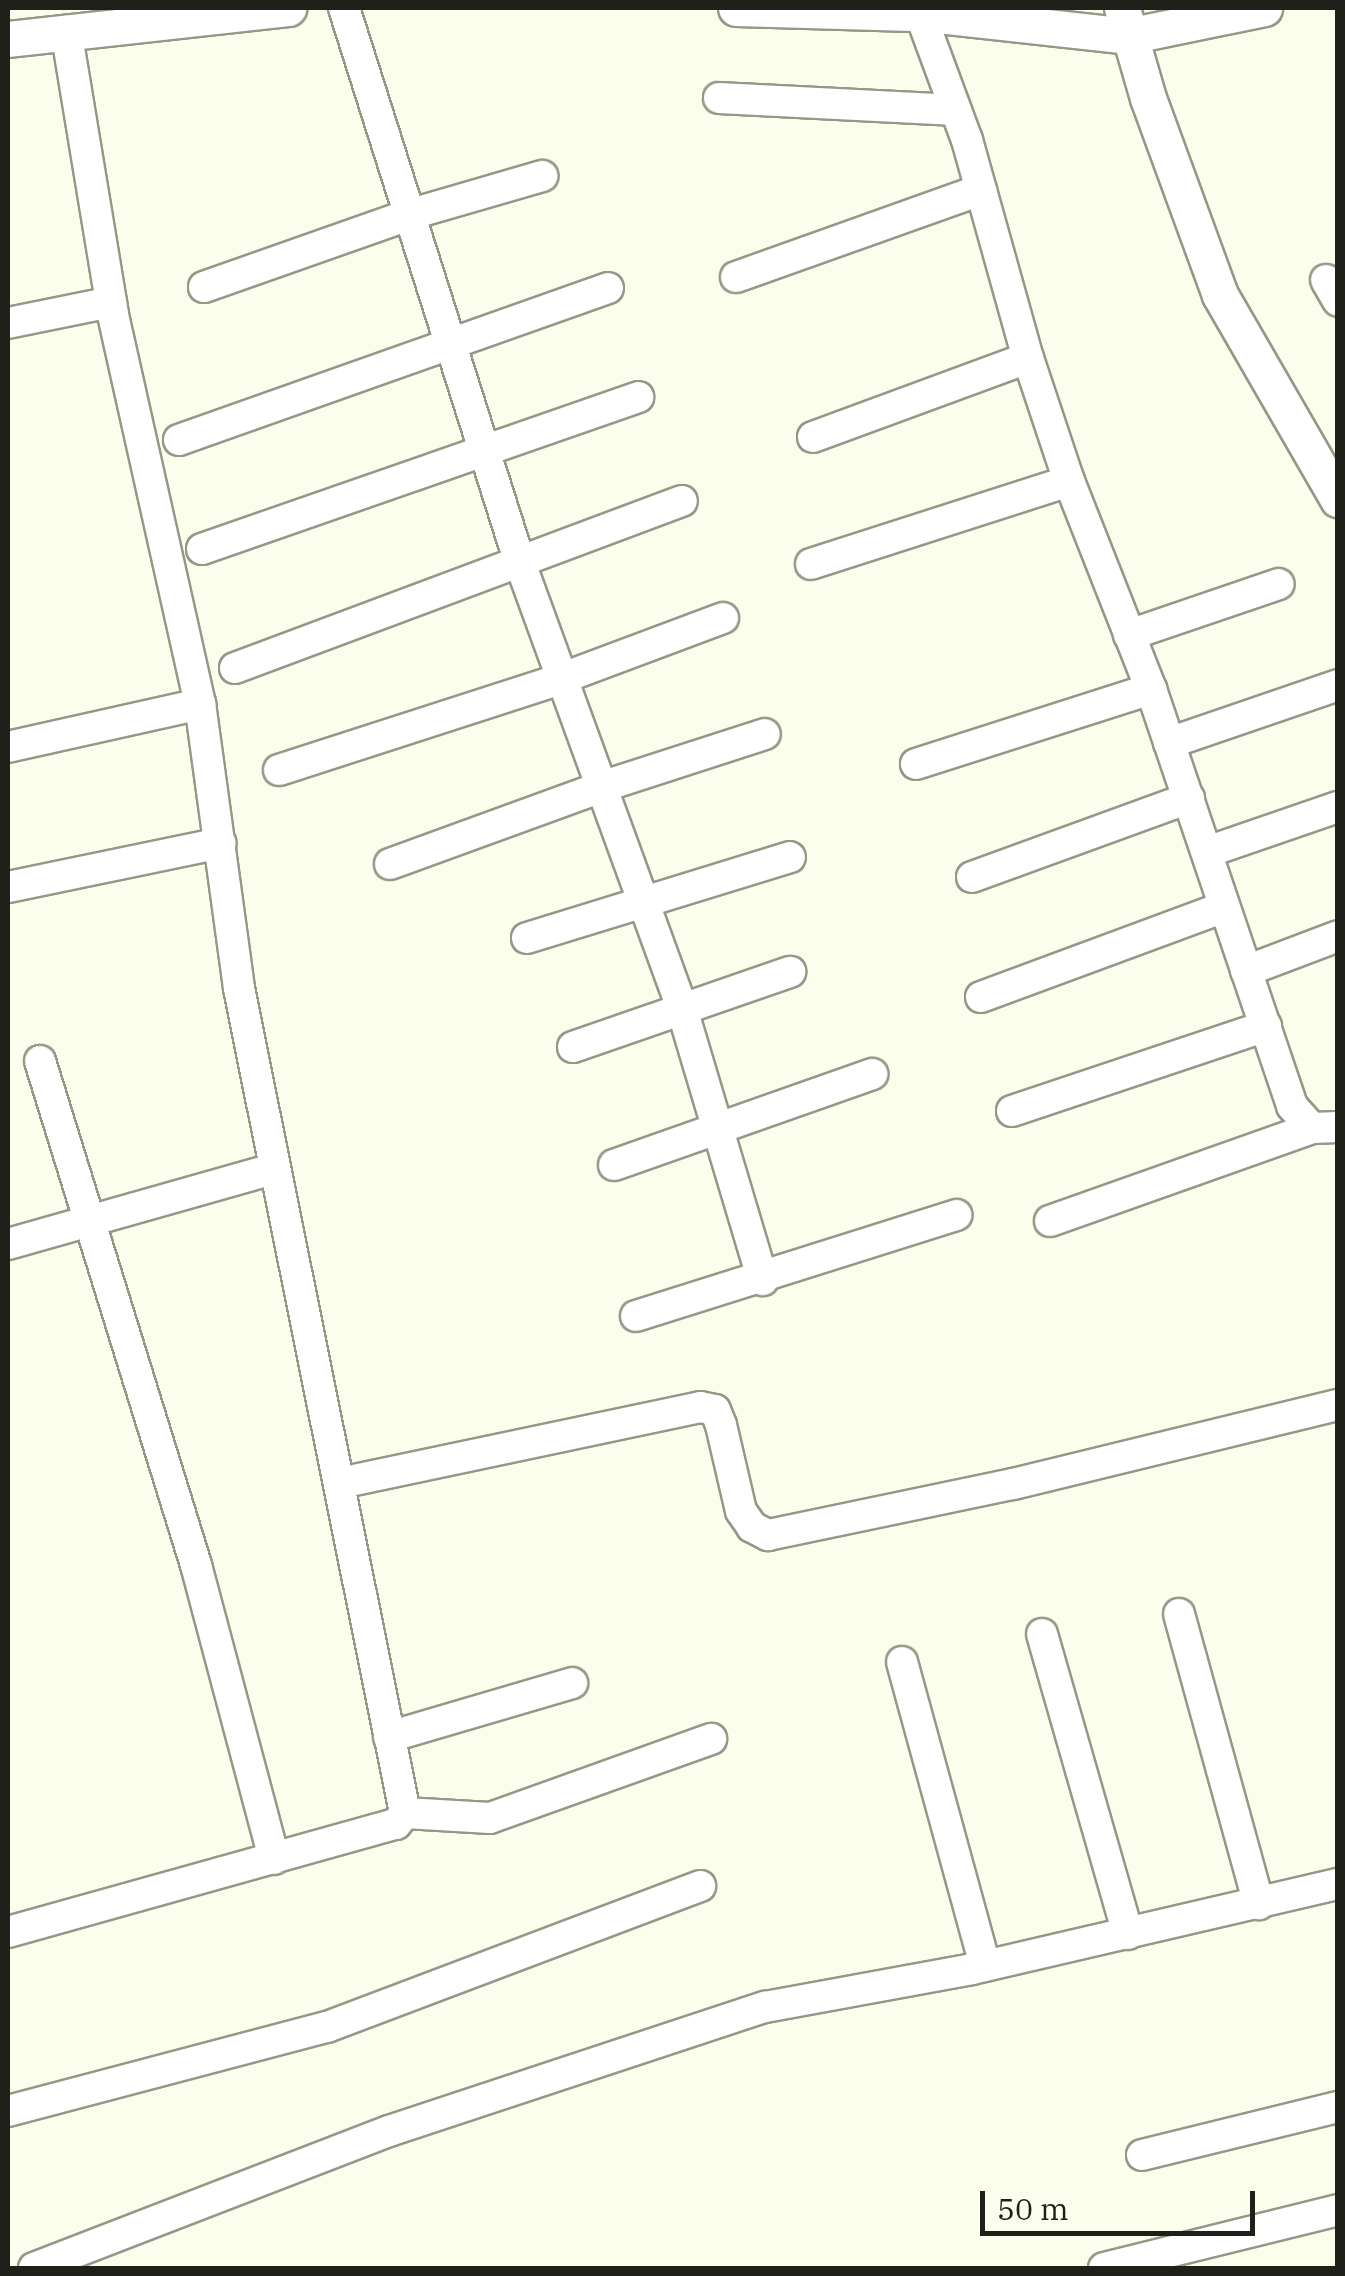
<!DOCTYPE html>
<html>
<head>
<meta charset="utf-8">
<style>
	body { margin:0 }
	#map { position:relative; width:1345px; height:2276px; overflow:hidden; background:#fbfeec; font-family:"IBM Plex Serif",serif }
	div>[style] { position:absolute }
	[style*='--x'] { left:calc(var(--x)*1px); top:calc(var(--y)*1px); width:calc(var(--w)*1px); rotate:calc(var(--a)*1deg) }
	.roads { filter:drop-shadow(2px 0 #959787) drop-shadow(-2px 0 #959787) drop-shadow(0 2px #959787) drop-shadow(0 -2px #959787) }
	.minor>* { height:30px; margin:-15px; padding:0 15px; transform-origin:15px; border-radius:15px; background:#fff }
	.tertiary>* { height:35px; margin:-17.5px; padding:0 17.5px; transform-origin:17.5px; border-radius:17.5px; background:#fff }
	span { translate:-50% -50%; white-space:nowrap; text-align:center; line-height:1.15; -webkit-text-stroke:10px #fbfeec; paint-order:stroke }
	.frame { position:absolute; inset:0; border:10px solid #1f201a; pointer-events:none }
	.scale { position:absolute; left:980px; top:2191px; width:275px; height:45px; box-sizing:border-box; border:5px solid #1f201a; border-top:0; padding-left:12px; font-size:30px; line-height:35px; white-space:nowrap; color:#1f201a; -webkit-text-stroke:8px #fbfeec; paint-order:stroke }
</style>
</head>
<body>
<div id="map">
	<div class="roads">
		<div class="minor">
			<i style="--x:344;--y:8;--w:579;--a:72.41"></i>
			<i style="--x:519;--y:560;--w:478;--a:70"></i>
			<i style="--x:682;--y:1009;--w:283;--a:73.4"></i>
			<i style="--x:920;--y:13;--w:135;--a:69.7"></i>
			<i style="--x:967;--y:140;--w:226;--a:74.4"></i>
			<i style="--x:1028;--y:358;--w:130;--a:71.6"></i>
			<i style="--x:1069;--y:481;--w:224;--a:68.5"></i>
			<i style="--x:1151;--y:689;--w:440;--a:71.3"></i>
			<i style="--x:1292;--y:1106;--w:30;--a:48"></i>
			<i style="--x:1312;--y:1128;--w:26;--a:-2"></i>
			<i style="--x:719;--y:98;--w:237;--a:2.9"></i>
			<i style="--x:736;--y:277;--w:260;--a:-19.6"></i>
			<i style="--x:1326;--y:280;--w:24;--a:60"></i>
			<i style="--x:204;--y:287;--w:216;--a:-19.4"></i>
			<i style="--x:408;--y:215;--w:140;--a:-16.2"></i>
			<i style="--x:8;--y:323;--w:105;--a:-11.5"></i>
			<i style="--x:813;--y:437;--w:229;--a:-20.2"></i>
			<i style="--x:179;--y:440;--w:455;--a:-19.5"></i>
			<i style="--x:202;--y:549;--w:462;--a:-19.2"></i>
			<i style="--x:811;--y:564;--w:271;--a:-17.8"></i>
			<i style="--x:1129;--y:635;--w:158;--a:-18.8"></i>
			<i style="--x:235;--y:668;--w:477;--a:-20.5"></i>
			<i style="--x:1169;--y:743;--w:179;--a:-18.9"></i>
			<i style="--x:8;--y:747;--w:197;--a:-12.6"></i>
			<i style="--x:916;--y:764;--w:247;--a:-17.7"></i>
			<i style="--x:279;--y:770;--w:295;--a:-17.9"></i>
			<i style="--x:560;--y:679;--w:174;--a:-20.5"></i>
			<i style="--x:1207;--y:852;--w:139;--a:-19"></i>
			<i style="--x:390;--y:864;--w:225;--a:-20"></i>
			<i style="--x:601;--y:787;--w:172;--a:-17.9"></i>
			<i style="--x:972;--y:877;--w:231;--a:-20"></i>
			<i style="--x:8;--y:887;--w:217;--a:-11.7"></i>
			<i style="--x:527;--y:938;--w:275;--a:-17.1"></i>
			<i style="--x:1246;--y:971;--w:98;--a:-20.8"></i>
			<i style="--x:981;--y:997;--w:259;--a:-20.3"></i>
			<i style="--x:573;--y:1047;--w:230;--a:-19.1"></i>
			<i style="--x:40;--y:1061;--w:528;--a:72.8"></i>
			<i style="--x:196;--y:1565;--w:304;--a:75.1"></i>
			<i style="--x:1012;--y:1111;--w:268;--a:-18.5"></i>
			<i style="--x:614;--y:1165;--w:274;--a:-19.4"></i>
			<i style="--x:1050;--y:1221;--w:278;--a:-19.5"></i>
			<i style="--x:8;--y:1244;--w:275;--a:-15.8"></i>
			<i style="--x:636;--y:1316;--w:336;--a:-17.5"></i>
			<i style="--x:340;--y:1483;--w:368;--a:-11.9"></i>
			<i style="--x:700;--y:1407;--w:15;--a:11"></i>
			<i style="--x:715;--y:1410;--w:16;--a:68"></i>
			<i style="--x:721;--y:1425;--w:88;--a:76.9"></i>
			<i style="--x:741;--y:1511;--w:19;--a:55"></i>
			<i style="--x:752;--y:1527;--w:18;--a:27"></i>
			<i style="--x:768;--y:1535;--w:250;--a:-11.8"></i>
			<i style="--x:1013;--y:1484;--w:334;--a:-13.7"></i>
			<i style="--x:1179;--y:1614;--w:301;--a:74.6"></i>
			<i style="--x:1042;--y:1634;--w:312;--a:74"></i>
			<i style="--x:902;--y:1662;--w:315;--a:74.7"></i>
			<i style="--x:389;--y:1737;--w:191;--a:-16.4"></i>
			<i style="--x:405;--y:1813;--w:85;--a:3.4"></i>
			<i style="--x:490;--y:1818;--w:235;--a:-19.7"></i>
			<i style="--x:8;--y:1932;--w:403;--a:-15.6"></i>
			<i style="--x:396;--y:1824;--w:14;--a:-51"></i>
			<i style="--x:405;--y:1813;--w:842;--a:-101.38"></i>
			<i style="--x:239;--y:988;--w:287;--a:-97.8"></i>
			<i style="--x:200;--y:704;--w:400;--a:-102.6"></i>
			<i style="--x:113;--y:314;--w:287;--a:-99.4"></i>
			<i style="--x:8;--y:2111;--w:330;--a:-14.8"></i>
			<i style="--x:327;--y:2027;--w:399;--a:-20.7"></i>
			<i style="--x:1142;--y:2155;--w:202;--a:-13.8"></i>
			<i style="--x:34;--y:2268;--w:381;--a:-21.1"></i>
			<i style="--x:389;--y:2131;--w:396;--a:-18.3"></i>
			<i style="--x:765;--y:2007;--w:210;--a:-10.4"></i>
			<i style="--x:972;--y:1969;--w:376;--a:-13.1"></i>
			<i style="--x:1104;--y:2268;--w:241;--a:-13.9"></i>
		</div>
		<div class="tertiary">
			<i style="--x:736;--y:8;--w:184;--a:1.6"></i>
			<i style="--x:920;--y:13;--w:209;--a:6.3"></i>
			<i style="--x:1128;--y:36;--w:139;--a:-11.6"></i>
			<i style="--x:1122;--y:8;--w:94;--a:73.9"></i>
			<i style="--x:1148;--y:98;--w:210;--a:69.9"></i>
			<i style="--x:1220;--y:295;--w:236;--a:60"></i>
			<i style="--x:8;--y:39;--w:282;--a:-6.3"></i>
		</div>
	</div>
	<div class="frame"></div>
	<div class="scale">50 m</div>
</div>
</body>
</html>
